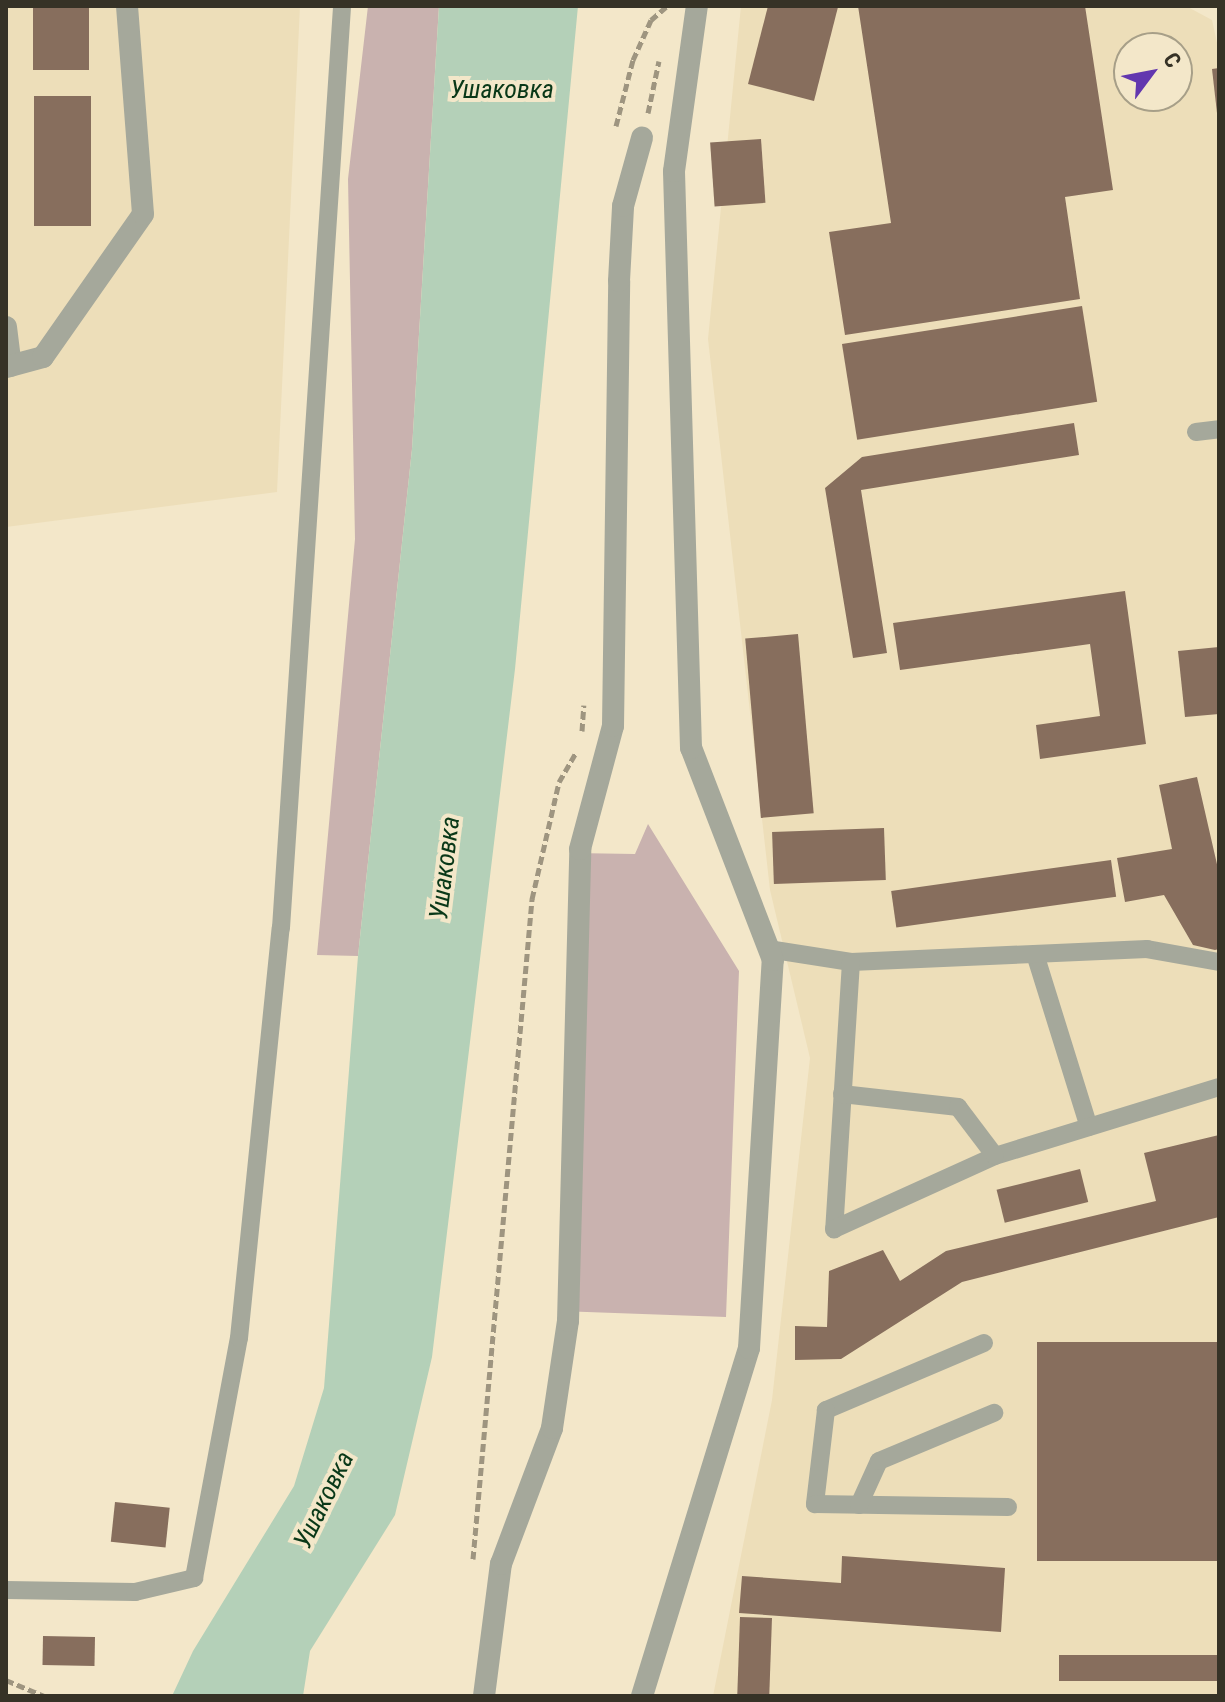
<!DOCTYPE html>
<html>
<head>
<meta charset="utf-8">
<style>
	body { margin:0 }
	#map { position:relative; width:1225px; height:1702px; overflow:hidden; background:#f3e7c9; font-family:"Roboto Condensed",sans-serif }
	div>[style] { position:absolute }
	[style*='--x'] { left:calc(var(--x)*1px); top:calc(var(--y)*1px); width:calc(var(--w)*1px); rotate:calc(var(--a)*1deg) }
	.built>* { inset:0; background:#eddeb9 }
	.green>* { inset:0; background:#c9b2af }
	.water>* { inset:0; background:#b4d0b8 }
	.building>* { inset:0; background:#876e5d; transform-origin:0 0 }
	.path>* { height:5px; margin-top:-2.5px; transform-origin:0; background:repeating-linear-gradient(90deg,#9e9580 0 8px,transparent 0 12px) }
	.service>* { height:18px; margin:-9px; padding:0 9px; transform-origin:9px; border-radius:9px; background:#a5a89b }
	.pedestrian>* { height:22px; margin:-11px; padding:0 11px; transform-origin:11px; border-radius:11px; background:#a5a89b }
	.minor>* { height:22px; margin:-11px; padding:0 11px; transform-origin:11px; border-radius:11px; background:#a5a89b }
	span { translate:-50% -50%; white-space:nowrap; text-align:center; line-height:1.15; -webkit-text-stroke:8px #f3e7c9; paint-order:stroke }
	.water-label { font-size:26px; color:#093818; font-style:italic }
	.frame { position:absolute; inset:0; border:8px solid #363226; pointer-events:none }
	.north { position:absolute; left:1113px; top:32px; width:80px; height:80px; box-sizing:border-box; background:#f3e7c9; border:2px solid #a79f88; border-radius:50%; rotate:58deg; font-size:22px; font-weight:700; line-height:32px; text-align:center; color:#363226 }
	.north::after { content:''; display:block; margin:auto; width:28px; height:36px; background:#6237af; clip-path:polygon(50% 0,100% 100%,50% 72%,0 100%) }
</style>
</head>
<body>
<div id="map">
	<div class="built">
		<i style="clip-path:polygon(6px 6px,300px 6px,277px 492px,6px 527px)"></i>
		<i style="clip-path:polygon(evenodd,741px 6px,1186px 6px,1212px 20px,1219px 52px,1219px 1696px,713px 1696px,772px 1400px,810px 1058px,770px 890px,708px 339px,741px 6px,1129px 48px,1177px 48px,1177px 96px,1129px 96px,1129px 48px)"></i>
	</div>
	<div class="green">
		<i style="clip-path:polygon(368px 6px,439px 6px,412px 449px,358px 956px,317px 955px,355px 539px,348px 179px)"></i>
		<i style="clip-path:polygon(648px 824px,739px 971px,726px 1317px,559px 1311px,573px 853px,635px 854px)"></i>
	</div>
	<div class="water">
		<i style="clip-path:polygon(439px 6px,578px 6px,515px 669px,432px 1357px,395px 1515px,310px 1651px,303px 1696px,172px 1696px,193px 1651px,294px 1486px,324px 1388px,358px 956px,412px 449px)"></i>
	</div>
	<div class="building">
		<i style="left:33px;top:6px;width:56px;height:64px"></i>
		<i style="clip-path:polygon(768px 6px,838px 7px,814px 101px,748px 84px)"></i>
		<i style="clip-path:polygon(858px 6px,1085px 6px,1113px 190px,1065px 197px,1080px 299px,845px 335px,829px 232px,891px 223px)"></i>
		<i style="clip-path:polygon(1219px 68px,1219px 112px,1217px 113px,1212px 69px)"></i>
		<i style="left:34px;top:96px;width:57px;height:130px"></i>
		<i style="left:761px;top:139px;width:64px;height:51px;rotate:86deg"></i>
		<i style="left:1082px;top:306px;width:97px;height:243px;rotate:81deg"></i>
		<i style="clip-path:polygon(1074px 423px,1079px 455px,861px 490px,887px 653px,853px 658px,825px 488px,862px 457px)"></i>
		<i style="clip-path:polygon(1125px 591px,1146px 744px,1040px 759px,1036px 725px,1100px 716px,1090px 644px,900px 670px,893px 623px)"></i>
		<i style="left:798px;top:634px;width:180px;height:53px;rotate:85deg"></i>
		<i style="clip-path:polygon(1219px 647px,1219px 714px,1185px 717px,1178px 651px)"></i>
		<i style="clip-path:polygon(1197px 777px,1219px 873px,1219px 949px,1215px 950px,1193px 945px,1164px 895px,1125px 902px,1117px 858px,1172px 849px,1159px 785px)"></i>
		<i style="left:884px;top:828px;width:52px;height:112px;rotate:88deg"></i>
		<i style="left:1111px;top:860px;width:37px;height:222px;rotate:82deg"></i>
		<i style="clip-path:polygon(1219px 1135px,1219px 1217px,962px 1282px,841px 1359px,795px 1360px,795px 1326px,827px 1327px,829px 1271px,883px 1250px,900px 1281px,946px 1251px,1156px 1201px,1144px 1153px)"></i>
		<i style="left:1080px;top:1169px;width:34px;height:86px;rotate:76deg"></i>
		<i style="left:1219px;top:1342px;width:219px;height:182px;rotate:90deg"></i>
		<i style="left:115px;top:1502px;width:55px;height:40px;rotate:6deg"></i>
		<i style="clip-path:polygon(842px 1556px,1005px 1568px,1001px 1632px,739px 1613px,742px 1576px,841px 1583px)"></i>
		<i style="left:740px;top:1617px;width:32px;height:79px;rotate:2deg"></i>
		<i style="left:43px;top:1636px;width:52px;height:29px;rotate:1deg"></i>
		<i style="left:1219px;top:1655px;width:26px;height:160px;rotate:90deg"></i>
	</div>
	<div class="path">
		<i style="--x:648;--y:113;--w:53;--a:-78.1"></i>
		<i style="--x:616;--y:126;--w:68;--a:-75.6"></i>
		<i style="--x:633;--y:60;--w:44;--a:-65.8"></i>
		<i style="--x:651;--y:20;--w:21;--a:-41"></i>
		<i style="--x:582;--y:731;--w:26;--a:-86"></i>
		<i style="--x:473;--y:1559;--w:663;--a:-84.89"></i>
		<i style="--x:532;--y:899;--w:120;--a:-77"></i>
		<i style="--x:559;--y:782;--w:34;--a:-60"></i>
		<i style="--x:6;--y:1680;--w:41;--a:22.8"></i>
	</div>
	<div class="service">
		<i style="--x:1196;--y:432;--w:23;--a:-7"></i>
		<i style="--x:768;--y:949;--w:84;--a:8.9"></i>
		<i style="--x:1035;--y:954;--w:181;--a:72.7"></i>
		<i style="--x:1219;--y:962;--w:73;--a:-169.8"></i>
		<i style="--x:1147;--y:949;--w:296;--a:177.5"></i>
		<i style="--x:851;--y:962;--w:268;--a:93.6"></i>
		<i style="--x:834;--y:1229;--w:177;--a:-24.4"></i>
		<i style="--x:995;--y:1156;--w:234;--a:-17.1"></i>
		<i style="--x:842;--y:1094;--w:117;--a:6.4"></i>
		<i style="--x:958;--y:1107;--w:61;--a:52.9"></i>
		<i style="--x:984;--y:1343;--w:172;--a:157"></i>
		<i style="--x:826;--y:1410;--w:95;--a:96.7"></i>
		<i style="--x:815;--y:1504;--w:193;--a:0.9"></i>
		<i style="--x:859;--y:1505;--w:48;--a:-65.6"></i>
		<i style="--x:879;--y:1461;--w:125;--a:-22.7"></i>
		<i style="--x:6;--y:1590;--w:129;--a:0.9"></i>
		<i style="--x:135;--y:1592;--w:61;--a:-13.3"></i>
		<i style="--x:194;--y:1578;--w:244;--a:-79.4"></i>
		<i style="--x:239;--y:1338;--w:412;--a:-84.2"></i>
		<i style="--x:281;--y:928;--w:924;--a:-86.21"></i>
	</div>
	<div class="pedestrian">
		<i style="--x:484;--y:1696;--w:133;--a:-82.7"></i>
		<i style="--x:501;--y:1564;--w:145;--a:-69.4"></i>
		<i style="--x:552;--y:1428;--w:108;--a:-81.5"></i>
		<i style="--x:568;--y:1321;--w:472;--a:-88.5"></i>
		<i style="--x:580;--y:849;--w:127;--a:-75"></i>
		<i style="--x:613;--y:726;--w:445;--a:-89.2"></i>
		<i style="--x:619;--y:281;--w:75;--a:-86.9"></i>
		<i style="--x:623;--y:206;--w:71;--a:-74.4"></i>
	</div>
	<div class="minor">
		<i style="--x:6;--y:327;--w:39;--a:83"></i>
		<i style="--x:6;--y:367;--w:38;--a:-15"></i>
		<i style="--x:43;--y:357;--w:174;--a:-55"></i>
		<i style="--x:143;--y:214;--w:209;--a:-94.4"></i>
		<i style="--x:642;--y:1696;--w:364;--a:-72.9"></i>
		<i style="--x:749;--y:1348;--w:389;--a:-86.5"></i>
		<i style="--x:773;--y:960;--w:227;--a:-111.1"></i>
		<i style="--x:691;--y:748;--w:577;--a:-91.69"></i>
		<i style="--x:674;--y:171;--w:167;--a:-82.1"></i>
	</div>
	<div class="water-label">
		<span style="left:502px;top:90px">Ушаковка</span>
		<span style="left:445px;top:868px;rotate:-83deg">Ушаковка</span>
		<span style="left:324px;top:1500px;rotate:-64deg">Ушаковка</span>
	</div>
	<div class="frame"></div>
	<div class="north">С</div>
</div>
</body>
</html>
